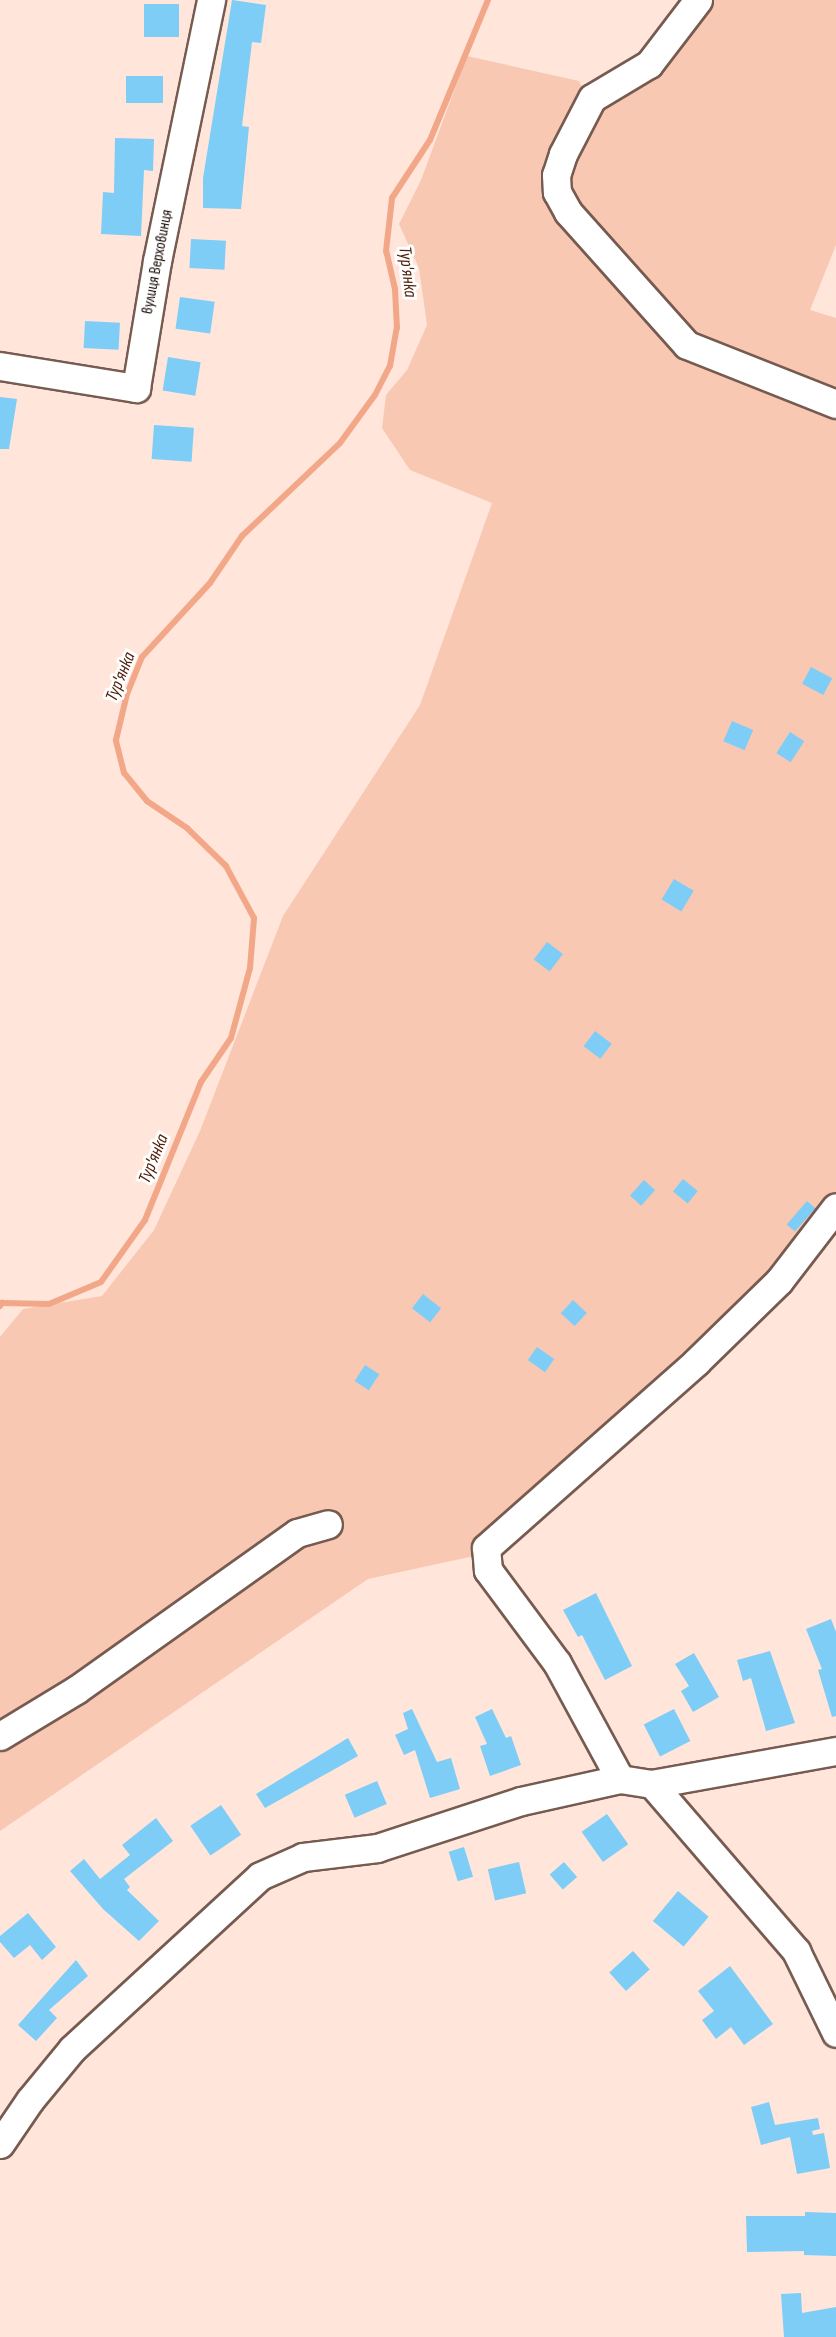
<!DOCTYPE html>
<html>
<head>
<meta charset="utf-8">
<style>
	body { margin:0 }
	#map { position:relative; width:836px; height:2337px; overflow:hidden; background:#ffe5da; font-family:"Sofia Sans Condensed",sans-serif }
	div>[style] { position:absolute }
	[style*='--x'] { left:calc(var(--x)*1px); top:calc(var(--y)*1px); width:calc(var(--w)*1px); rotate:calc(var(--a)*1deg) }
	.green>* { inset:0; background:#f8c8b3 }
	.stream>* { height:6px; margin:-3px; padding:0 3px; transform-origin:3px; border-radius:3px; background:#f2a888 }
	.building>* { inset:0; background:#7dcdf7; transform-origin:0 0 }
	.roads { filter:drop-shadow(2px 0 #765b50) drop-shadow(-2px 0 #765b50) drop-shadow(0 2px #765b50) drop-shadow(0 -2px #765b50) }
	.minor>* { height:27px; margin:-13.5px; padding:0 13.5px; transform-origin:13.5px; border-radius:13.5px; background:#fff }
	span { translate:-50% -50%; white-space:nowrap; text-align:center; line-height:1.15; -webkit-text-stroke:6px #fff; paint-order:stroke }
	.street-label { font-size:16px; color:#190e0a }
	.water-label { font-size:18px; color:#51220c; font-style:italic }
</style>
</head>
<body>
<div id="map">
	<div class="green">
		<i style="clip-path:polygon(708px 0,836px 0,836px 245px,810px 310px,836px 318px,836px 1218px,497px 1551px,368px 1579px,0 1831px,0 1337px,23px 1309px,102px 1296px,154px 1230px,200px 1131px,283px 916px,420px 705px,492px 503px,410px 470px,382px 428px,386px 395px,407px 370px,427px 325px,419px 268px,399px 224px,421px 180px,467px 56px,579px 81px,585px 94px,642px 73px)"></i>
	</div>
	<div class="stream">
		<i style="--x:0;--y:1306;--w:4;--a:-56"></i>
		<i style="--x:2;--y:1303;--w:47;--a:1.2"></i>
		<i style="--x:49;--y:1304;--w:56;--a:-22.9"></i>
		<i style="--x:101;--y:1282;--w:76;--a:-54.6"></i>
		<i style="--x:145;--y:1220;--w:149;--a:-67.9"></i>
		<i style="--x:201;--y:1082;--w:53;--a:-55.7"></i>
		<i style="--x:231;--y:1038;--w:73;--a:-74.8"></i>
		<i style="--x:250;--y:968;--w:50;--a:-85.4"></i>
		<i style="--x:254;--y:918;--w:59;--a:-118.3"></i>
		<i style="--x:226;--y:866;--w:54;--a:-135.7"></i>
		<i style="--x:187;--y:828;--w:48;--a:-146"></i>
		<i style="--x:147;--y:801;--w:36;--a:-129"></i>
		<i style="--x:124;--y:773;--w:34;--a:-104"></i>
		<i style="--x:116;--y:740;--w:47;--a:-76.6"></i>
		<i style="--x:127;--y:694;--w:40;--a:-68"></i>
		<i style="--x:142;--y:657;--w:100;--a:-47.4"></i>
		<i style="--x:210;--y:583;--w:57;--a:-55.8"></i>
		<i style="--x:242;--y:536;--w:135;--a:-43.5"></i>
		<i style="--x:340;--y:443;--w:59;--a:-53.9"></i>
		<i style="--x:375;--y:395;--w:33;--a:-63"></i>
		<i style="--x:390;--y:366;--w:39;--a:-80"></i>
		<i style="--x:397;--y:328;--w:39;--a:-93"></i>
		<i style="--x:395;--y:289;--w:39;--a:-103"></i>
		<i style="--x:386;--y:251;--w:53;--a:-83.5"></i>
		<i style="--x:392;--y:198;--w:69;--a:-56.8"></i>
		<i style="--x:430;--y:140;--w:152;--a:-67.5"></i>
	</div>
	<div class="building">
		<i style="clip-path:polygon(232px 0,266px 5px,261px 43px,252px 42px,242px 126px,249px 127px,241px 209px,203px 208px,203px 178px)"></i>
		<i style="left:179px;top:4px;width:33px;height:35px;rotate:90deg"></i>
		<i style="left:126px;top:76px;width:37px;height:27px"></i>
		<i style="clip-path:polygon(115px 138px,154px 139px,153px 171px,144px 170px,141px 236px,101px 234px,103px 192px,114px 193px)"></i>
		<i style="left:191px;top:239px;width:35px;height:29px;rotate:3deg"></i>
		<i style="left:180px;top:297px;width:35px;height:32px;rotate:8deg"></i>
		<i style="left:85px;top:321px;width:35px;height:27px;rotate:3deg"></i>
		<i style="left:168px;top:357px;width:33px;height:34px;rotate:9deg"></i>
		<i style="clip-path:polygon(0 397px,17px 399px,9px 449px,0 449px)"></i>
		<i style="left:154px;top:425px;width:40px;height:34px;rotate:4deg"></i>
		<i style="left:811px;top:667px;width:24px;height:19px;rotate:28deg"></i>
		<i style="left:732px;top:721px;width:23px;height:22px;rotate:23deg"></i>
		<i style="left:790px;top:732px;width:17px;height:25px;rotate:33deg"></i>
		<i style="left:674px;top:879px;width:23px;height:24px;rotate:31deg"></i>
		<i style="left:547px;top:942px;width:20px;height:22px;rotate:37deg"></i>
		<i style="left:595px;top:1031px;width:21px;height:19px;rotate:37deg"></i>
		<i style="left:683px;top:1179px;width:19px;height:16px;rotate:39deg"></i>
		<i style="left:644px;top:1180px;width:15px;height:21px;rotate:42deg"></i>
		<i style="left:807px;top:1201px;width:11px;height:31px;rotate:41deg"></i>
		<i style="left:423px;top:1294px;width:23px;height:18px;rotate:38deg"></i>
		<i style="left:573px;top:1300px;width:19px;height:18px;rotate:43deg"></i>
		<i style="left:537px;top:1347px;width:21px;height:16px;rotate:35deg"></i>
		<i style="left:365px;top:1365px;width:17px;height:19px;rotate:33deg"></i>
		<i style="clip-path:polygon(596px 1593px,632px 1666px,605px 1680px,582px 1635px,578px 1637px,563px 1610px)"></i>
		<i style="clip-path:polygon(831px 1619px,836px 1632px,836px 1716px,832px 1717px,818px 1670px,822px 1669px,806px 1629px)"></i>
		<i style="clip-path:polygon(770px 1651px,795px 1723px,766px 1731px,751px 1678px,743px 1681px,737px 1660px)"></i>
		<i style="clip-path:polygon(694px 1653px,719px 1697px,693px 1712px,681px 1691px,689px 1686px,675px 1664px)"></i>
		<i style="clip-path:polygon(412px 1709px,437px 1762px,451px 1758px,460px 1789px,430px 1798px,415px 1750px,404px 1755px,395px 1735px,408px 1729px,403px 1713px)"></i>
		<i style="clip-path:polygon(492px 1709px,506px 1738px,511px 1736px,521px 1765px,490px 1776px,480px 1746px,487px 1744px,475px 1717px)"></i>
		<i style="left:674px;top:1709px;width:36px;height:34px;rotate:63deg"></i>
		<i style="clip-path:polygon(348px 1738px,358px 1756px,265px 1808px,256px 1794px)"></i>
		<i style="left:377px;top:1781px;width:25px;height:35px;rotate:67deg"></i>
		<i style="left:221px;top:1805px;width:36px;height:37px;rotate:56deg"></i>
		<i style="left:607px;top:1814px;width:37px;height:31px;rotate:55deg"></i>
		<i style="clip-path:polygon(156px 1818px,173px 1841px,124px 1879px,130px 1887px,127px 1890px,159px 1921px,139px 1941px,103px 1909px,70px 1871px,84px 1859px,100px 1879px,130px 1855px,122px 1845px)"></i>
		<i style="left:464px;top:1847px;width:31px;height:16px;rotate:73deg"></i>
		<i style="left:519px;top:1862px;width:32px;height:32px;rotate:77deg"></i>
		<i style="left:564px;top:1862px;width:20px;height:19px;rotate:49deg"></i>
		<i style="left:678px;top:1891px;width:40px;height:39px;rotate:40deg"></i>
		<i style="clip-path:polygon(28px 1913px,56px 1947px,42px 1960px,30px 1945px,14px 1958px,0 1942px,0 1936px)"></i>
		<i style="left:633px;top:1951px;width:25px;height:32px;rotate:48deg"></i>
		<i style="clip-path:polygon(76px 1960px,88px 1976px,49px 2010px,57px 2018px,36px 2041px,18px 2025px)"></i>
		<i style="clip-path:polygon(730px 1966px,773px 2024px,744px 2045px,731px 2027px,716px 2039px,702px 2020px,714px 2011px,698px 1991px)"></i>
		<i style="clip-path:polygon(769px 2102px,775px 2125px,818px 2118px,820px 2129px,812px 2131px,813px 2135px,824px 2133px,830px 2168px,797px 2174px,790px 2137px,761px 2145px,751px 2107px)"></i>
		<i style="clip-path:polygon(805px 2212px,836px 2213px,836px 2256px,804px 2255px,804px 2251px,747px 2252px,746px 2216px,805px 2216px)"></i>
		<i style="clip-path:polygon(801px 2293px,802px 2313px,836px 2307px,836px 2337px,784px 2337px,781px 2294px)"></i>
	</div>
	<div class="roads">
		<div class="minor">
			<i style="--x:698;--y:0;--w:81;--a:127.4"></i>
			<i style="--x:649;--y:64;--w:66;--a:149.2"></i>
			<i style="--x:592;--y:98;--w:63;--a:117.4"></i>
			<i style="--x:563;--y:154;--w:22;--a:108"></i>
			<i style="--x:556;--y:175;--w:17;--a:87"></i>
			<i style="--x:557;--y:192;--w:23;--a:61"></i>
			<i style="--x:568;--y:212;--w:178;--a:48.2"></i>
			<i style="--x:687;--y:345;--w:160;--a:21.6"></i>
			<i style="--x:0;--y:366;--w:138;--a:9.2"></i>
			<i style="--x:136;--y:388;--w:129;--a:-80.6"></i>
			<i style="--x:157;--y:261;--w:267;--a:-78.3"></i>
			<i style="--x:0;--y:1736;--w:89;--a:-31.2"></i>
			<i style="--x:76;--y:1690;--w:271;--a:-35.4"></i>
			<i style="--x:297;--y:1533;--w:32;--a:-16"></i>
			<i style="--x:620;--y:1779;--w:132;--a:-118.5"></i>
			<i style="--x:557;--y:1663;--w:116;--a:-126.6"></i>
			<i style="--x:488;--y:1570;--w:22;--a:-95"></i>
			<i style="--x:486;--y:1548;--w:281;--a:-41.5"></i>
			<i style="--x:696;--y:1362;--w:116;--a:-44.3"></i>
			<i style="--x:779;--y:1281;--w:93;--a:-52.4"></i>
			<i style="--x:652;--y:1784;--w:221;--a:49.2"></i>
			<i style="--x:796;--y:1951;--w:91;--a:64"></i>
			<i style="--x:0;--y:2144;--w:53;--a:-55.7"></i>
			<i style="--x:30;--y:2100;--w:66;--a:-50.5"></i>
			<i style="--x:72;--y:2049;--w:255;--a:-42.6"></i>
			<i style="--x:260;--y:1876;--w:47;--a:-23.8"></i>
			<i style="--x:303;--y:1857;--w:75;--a:-6.9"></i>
			<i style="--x:377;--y:1848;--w:151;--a:-18.1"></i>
			<i style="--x:521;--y:1801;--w:101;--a:-12.5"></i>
			<i style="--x:620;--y:1779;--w:32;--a:9"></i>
			<i style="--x:652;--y:1784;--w:187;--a:-10.2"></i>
		</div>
	</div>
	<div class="street-label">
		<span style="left:158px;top:262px;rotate:-79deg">вулиця Верховинця</span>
	</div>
	<div class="water-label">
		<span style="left:407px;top:272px;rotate:83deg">Тур'янка</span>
		<span style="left:121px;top:677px;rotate:-68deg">Тур'янка</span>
		<span style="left:154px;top:1159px;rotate:-68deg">Тур'янка</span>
	</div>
</div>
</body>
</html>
